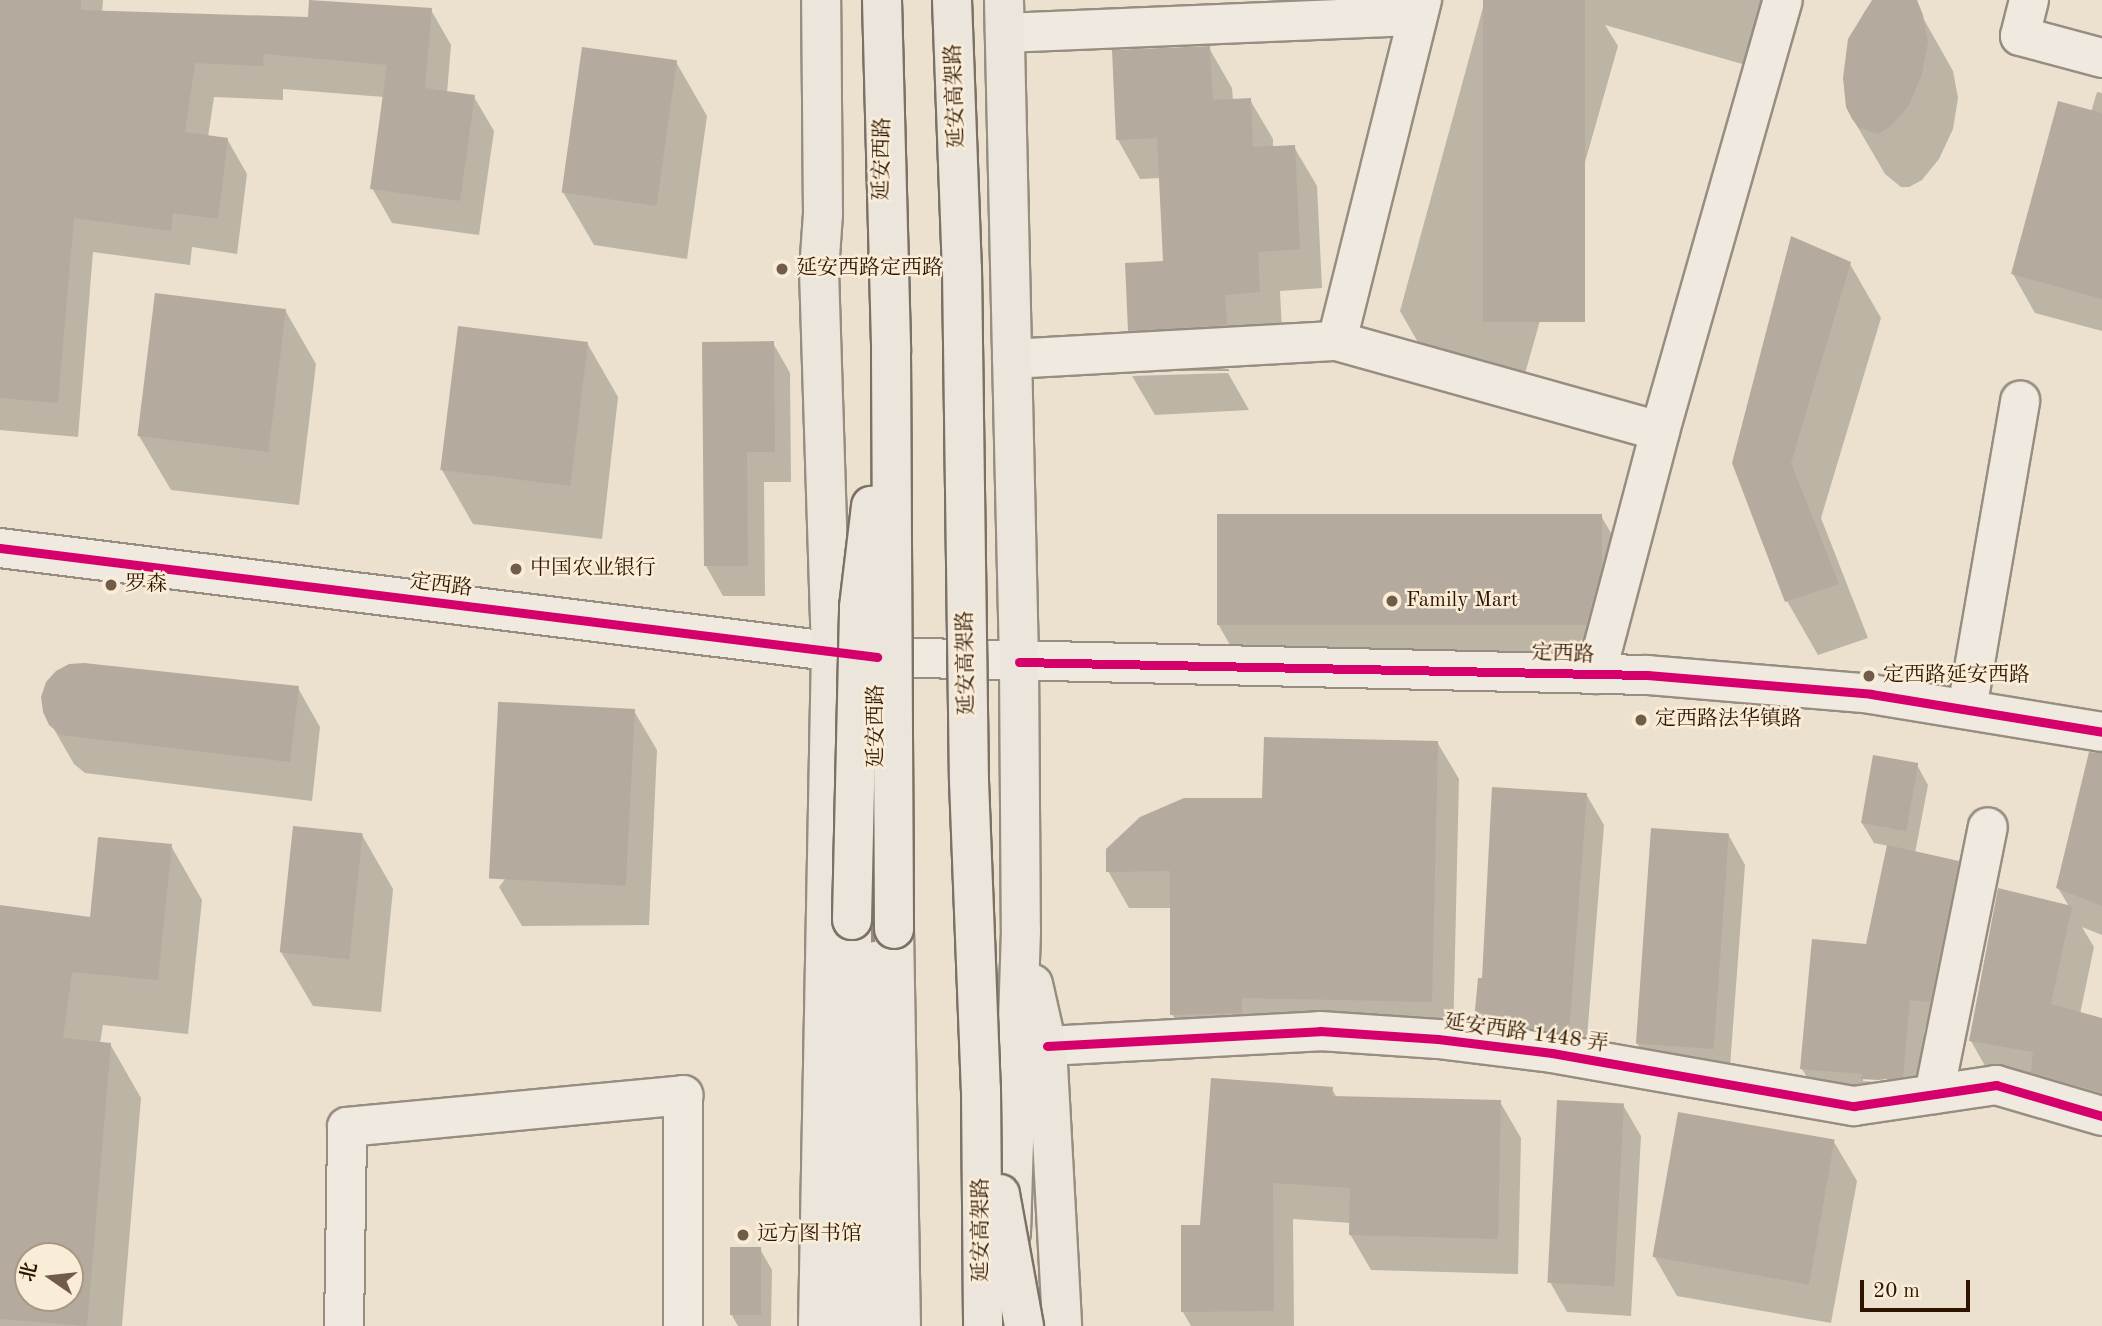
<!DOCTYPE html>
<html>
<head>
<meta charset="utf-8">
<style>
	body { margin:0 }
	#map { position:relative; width:2102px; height:1326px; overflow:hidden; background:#ece1cf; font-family:"Old Standard TT","Noto Serif SC",serif }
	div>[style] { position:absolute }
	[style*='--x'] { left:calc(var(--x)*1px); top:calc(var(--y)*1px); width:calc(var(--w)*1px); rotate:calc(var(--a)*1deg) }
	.shadow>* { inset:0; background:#0003 }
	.building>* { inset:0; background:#b4ab9e; transform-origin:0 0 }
	.roads { filter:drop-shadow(2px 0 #978d80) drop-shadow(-2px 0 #978d80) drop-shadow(0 2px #978d80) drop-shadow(0 -2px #978d80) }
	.minor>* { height:38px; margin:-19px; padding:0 19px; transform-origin:19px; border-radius:19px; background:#efe9e0 }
	.major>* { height:38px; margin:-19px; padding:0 19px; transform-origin:19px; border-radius:19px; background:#ece5db }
	.highway>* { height:38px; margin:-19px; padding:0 19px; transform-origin:19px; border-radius:19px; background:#ece5db }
	.bridges { filter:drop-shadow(2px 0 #7b7165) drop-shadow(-2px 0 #7b7165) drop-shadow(0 2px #7b7165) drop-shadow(0 -2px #7b7165) }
	.highway-bridge>* { height:38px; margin:-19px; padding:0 19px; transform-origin:19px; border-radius:19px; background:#ece5db }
	.cycleway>* { height:9px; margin:-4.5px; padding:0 4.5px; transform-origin:4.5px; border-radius:4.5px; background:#d6006c }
	.dots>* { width:19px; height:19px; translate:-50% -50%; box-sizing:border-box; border:4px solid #faedd8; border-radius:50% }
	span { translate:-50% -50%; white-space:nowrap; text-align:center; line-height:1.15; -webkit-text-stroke:5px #faedd8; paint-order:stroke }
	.street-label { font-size:21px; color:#2e1500 }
	.poi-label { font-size:21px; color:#2e1500 }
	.left { translate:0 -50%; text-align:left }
	.north { position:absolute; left:14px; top:1242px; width:70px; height:70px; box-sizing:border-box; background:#faedd8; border:2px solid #a89782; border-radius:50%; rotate:284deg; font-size:19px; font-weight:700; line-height:28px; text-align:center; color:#2e1500 }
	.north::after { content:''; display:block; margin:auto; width:24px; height:32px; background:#705c48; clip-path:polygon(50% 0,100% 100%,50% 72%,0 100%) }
	.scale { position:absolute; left:1860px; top:1280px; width:110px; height:32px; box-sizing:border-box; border:4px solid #2e1500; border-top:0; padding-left:9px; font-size:21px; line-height:24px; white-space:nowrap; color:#2e1500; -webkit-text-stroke:5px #faedd8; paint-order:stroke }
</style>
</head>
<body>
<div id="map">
	<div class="shadow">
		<i style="clip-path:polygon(0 0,103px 0,102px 12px,309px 19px,431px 10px,451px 45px,447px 93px,474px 97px,494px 131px,479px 235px,392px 223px,372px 188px,384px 97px,283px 89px,283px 100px,214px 97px,208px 137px,227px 139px,247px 174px,237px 254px,192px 247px,190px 265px,93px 252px,78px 437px,0 430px)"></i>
		<i style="clip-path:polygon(1485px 0,1764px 0,1746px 65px,1605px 25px,1618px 46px,1522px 384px,1431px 365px,1400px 311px)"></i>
		<i style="clip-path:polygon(1879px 0,1913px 0,1953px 71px,1958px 98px,1953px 129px,1939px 159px,1922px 180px,1909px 187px,1901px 187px,1885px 174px,1853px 119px,1850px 39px,1865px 11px)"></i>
		<i style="clip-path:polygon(1209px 48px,1232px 88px,1233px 101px,1250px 100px,1273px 139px,1273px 148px,1294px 147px,1317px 186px,1322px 288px,1280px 291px,1282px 331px,1153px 369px,1130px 330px,1165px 263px,1161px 178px,1140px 179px,1118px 140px)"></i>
		<i style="clip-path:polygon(676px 62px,707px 116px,687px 259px,594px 245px,563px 192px)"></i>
		<i style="clip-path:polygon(2097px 92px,2102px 93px,2102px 331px,2035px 313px,2013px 274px,2091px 112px)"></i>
		<i style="clip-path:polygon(1850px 264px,1881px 318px,1821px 518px,1868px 638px,1818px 655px,1787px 601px,1734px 463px)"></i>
		<i style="clip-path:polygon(285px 310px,316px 364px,299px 505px,171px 490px,139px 436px)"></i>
		<i style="clip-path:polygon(587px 343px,618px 397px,602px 539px,473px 524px,442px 470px)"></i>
		<i style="clip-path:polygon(773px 343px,790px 373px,791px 482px,764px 482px,765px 596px,723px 596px,706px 566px)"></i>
		<i style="clip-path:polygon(1228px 373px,1249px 410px,1155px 415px,1132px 376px)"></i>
		<i style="clip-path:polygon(1601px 516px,1624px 555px,1608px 664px,1241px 664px,1218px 624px)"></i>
		<i style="clip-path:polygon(298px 688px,320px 727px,312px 801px,85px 773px,74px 764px,51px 724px)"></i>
		<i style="clip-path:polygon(634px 711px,657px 750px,649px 925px,522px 926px,499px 887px)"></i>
		<i style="clip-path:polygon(1437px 742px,1459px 779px,1453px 1039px,1193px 1051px,1172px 1014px,1172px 908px,1129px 908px,1108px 871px,1264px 800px)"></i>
		<i style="clip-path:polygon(evenodd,1917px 765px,1928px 785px,1915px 853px,1958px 862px,1974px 890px,1945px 1029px,1925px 1027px,1918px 1104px,1818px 1096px,1802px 1069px,1867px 946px,1889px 846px,1874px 843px,1862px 823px,1917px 765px,1863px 1077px,1887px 1079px,1887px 1083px,1863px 1081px,1863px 1077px)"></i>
		<i style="clip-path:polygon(2102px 774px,2102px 935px,2082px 927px,2094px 947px,2080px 1014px,2102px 1020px,2102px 1125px,1993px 1080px,1971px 1041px,2070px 908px,2058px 888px)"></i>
		<i style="clip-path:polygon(1586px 794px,1604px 825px,1585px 1063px,1493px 1051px,1476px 1021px,1484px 980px)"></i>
		<i style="clip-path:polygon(1728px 834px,1745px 865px,1729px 1080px,1654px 1073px,1637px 1043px)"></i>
		<i style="clip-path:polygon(362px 835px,393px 889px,381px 1012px,313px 1006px,281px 952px)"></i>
		<i style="clip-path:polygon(evenodd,171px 846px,202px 900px,188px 1034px,103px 1025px,100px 1043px,110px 1044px,141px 1098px,122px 1326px,0 1326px,0 907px,91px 919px,171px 846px,28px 1256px,70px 1256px,70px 1298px,28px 1298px,28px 1256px)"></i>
		<i style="clip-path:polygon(1332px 1089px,1337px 1098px,1500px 1102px,1521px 1138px,1518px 1274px,1371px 1270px,1350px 1234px,1351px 1223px,1293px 1219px,1294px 1326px,1191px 1326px,1183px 1312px,1202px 1226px)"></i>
		<i style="clip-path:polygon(1623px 1105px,1641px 1136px,1631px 1316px,1567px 1312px,1550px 1282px)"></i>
		<i style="clip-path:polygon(1834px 1142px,1857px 1181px,1831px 1323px,1677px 1296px,1654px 1256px)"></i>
		<i style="clip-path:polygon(760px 1249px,772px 1270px,771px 1326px,738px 1326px,731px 1314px)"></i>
	</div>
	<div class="building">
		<i style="clip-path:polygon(0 0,81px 0,81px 10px,308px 17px,309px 0,432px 8px,425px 88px,475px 95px,460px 201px,370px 189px,387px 65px,264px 54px,263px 66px,195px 63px,185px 132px,228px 138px,218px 219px,173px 213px,171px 231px,74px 218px,58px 403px,0 398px)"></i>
		<i style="left:1483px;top:0;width:102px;height:322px"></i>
		<i style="clip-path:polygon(1872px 0,1917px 0,1923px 15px,1928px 42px,1922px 74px,1909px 105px,1891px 126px,1878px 134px,1859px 128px,1852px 119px,1846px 107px,1843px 78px,1848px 39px)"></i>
		<i style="clip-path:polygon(1210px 46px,1213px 100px,1251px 98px,1253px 147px,1295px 145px,1300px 249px,1258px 252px,1260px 292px,1225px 295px,1227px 325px,1128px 331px,1125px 263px,1163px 261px,1157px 138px,1116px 140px,1112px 50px)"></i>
		<i style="left:582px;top:47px;width:96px;height:147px;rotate:8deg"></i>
		<i style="clip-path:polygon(2058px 101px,2102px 113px,2102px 299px,2011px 274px)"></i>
		<i style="clip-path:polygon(1791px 236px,1851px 262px,1791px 463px,1839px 584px,1785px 602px,1732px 463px)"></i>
		<i style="left:155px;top:293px;width:132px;height:144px;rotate:7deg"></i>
		<i style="left:458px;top:326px;width:131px;height:145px;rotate:7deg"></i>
		<i style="clip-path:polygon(774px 341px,775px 452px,747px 452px,748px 566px,704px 566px,702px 342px)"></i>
		<i style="left:1229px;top:369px;width:2px;height:99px;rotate:90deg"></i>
		<i style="clip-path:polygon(1217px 514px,1602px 514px,1602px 566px,1586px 625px,1217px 625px)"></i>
		<i style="clip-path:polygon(84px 663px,299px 686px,290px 762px,61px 735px,49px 725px,43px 712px,41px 697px,46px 682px,56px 671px,69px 664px)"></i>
		<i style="left:635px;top:709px;width:177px;height:137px;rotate:93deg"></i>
		<i style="clip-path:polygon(1264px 737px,1438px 741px,1432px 1002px,1242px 998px,1242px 1013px,1170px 1015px,1170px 871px,1106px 872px,1106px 849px,1140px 817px,1184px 798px,1262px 798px)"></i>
		<i style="clip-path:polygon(2089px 752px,2102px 753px,2102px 906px,2056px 888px)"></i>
		<i style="left:1873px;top:755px;width:46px;height:69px;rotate:10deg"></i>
		<i style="clip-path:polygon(1492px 787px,1587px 793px,1569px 1034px,1474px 1021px,1478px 978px,1482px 978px)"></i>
		<i style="left:293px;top:826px;width:70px;height:127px;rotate:6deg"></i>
		<i style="left:1651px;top:828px;width:78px;height:216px;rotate:4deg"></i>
		<i style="clip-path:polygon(evenodd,98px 837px,172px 844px,158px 980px,72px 972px,63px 1038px,111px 1043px,87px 1326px,0 1319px,0 905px,90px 917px,98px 837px,28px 1256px,70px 1256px,70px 1298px,28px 1298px,28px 1256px)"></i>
		<i style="clip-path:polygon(1887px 845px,1959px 861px,1930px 1002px,1910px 1000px,1903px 1077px,1878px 1080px,1861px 1079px,1862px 1074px,1800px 1069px,1812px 939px,1866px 944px)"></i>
		<i style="clip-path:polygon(1998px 888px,2072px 906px,2051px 1004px,2102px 1018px,2102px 1093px,2031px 1072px,2033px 1052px,1969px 1041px)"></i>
		<i style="clip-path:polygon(1211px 1078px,1333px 1087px,1332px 1096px,1501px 1100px,1498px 1239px,1349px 1235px,1350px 1188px,1273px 1183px,1274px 1311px,1181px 1312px,1181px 1225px,1200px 1225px)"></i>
		<i style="left:1557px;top:1100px;width:67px;height:183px;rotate:3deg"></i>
		<i style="left:1678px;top:1112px;width:159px;height:147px;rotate:10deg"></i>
		<i style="left:730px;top:1247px;width:31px;height:68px"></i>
	</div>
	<div class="roads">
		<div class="minor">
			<i style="--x:1422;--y:0;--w:351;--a:104"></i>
			<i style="--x:1337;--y:341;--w:335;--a:15.6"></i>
			<i style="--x:1660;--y:431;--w:448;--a:-74.1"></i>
			<i style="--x:2029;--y:0;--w:37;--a:104"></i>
			<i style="--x:2020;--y:36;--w:85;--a:15"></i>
			<i style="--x:1005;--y:33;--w:413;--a:-2.4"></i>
			<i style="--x:1012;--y:359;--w:325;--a:-3.2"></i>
			<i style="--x:0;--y:548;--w:884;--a:7.08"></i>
			<i style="--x:877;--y:657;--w:770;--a:1.34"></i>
			<i style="--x:1647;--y:675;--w:225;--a:4.8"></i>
			<i style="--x:1871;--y:694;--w:234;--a:9.3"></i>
			<i style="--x:1596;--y:674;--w:251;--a:-75.2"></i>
			<i style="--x:1967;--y:709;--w:313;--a:-80.2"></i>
			<i style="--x:1047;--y:1046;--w:273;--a:-3.1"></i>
			<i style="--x:1320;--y:1031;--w:118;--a:3.9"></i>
			<i style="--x:1438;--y:1039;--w:115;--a:7"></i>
			<i style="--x:1552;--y:1053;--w:307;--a:10"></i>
			<i style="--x:1854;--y:1106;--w:144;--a:-8.4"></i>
			<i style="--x:1996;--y:1085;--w:110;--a:16.3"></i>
			<i style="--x:1934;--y:1094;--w:272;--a:-78.6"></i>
			<i style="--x:344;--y:1326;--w:199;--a:-89.1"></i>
			<i style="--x:347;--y:1127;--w:338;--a:-5.4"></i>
			<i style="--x:683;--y:1095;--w:231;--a:90"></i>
		</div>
		<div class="major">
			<i style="--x:1004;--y:0;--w:662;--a:88.7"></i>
			<i style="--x:1019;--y:662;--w:269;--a:89.6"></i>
			<i style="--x:1021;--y:931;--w:302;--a:91.9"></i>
			<i style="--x:1033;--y:984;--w:64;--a:77.3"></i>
			<i style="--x:1047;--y:1046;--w:280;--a:86.9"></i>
			<i style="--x:818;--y:1326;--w:674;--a:-88.9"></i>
			<i style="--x:831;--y:652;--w:381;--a:-91.8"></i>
			<i style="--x:819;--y:271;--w:57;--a:-86"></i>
			<i style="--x:823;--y:214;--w:214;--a:-90.5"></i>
			<i style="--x:876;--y:1326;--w:365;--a:-90"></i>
		</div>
		<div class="highway">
			<i style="--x:894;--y:929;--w:397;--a:89"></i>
			<i style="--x:852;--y:1326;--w:406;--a:-90"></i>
		</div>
	</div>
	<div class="bridges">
		<div class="highway-bridge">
			<i style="--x:882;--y:0;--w:352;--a:88.5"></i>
			<i style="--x:891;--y:352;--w:577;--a:89.7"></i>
			<i style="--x:952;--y:0;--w:269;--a:87.9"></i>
			<i style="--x:962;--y:269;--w:512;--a:89.22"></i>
			<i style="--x:969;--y:781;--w:309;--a:87.8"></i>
			<i style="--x:981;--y:1090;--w:236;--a:89.5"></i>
			<i style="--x:852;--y:920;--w:313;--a:-88.7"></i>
			<i style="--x:859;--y:607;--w:102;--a:-83.2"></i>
			<i style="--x:1000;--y:1194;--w:134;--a:79.7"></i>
		</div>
	</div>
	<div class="cycleway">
		<i style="--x:0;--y:548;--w:884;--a:7.08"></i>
		<i style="--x:1019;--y:662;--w:628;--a:1.19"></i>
		<i style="--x:1647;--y:675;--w:225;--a:4.8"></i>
		<i style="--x:1871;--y:694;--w:234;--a:9.3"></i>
		<i style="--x:1047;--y:1046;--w:273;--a:-3.1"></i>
		<i style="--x:1320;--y:1031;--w:118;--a:3.9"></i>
		<i style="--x:1438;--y:1039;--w:115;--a:7"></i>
		<i style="--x:1552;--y:1053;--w:307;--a:10"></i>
		<i style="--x:1854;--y:1106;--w:144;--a:-8.4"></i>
		<i style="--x:1996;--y:1085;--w:110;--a:16.3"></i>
	</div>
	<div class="dots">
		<i style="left:782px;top:269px;background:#705c48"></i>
		<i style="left:516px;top:569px;background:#705c48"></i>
		<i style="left:111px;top:585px;background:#705c48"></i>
		<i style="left:1392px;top:601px;background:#705c48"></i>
		<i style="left:1869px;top:676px;background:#705c48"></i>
		<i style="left:1641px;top:720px;background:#705c48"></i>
		<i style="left:743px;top:1235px;background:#705c48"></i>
	</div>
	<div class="street-label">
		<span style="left:956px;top:96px;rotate:-92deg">延安高架路</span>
		<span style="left:883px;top:159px;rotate:-89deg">延安西路</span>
		<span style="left:441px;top:586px;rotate:7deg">定西路</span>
		<span style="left:1563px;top:655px;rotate:2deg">定西路</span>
		<span style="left:967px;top:663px;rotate:-91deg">延安高架路</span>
		<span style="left:877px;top:726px;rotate:-90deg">延安西路</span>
		<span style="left:1526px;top:1034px;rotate:8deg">延安西路 1448 弄</span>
		<span style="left:982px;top:1230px;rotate:-90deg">延安高架路</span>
	</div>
	<div class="poi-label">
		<span class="left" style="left:796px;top:269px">延安西路定西路</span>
		<span class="left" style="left:530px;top:569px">中国农业银行</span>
		<span class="left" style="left:125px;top:585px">罗森</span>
		<span class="left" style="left:1406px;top:601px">Family Mart</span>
		<span class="left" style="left:1883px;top:676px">定西路延安西路</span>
		<span class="left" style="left:1655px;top:720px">定西路法华镇路</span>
		<span class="left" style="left:757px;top:1235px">远方图书馆</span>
	</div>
	<div class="north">北</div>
	<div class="scale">20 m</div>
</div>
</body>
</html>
